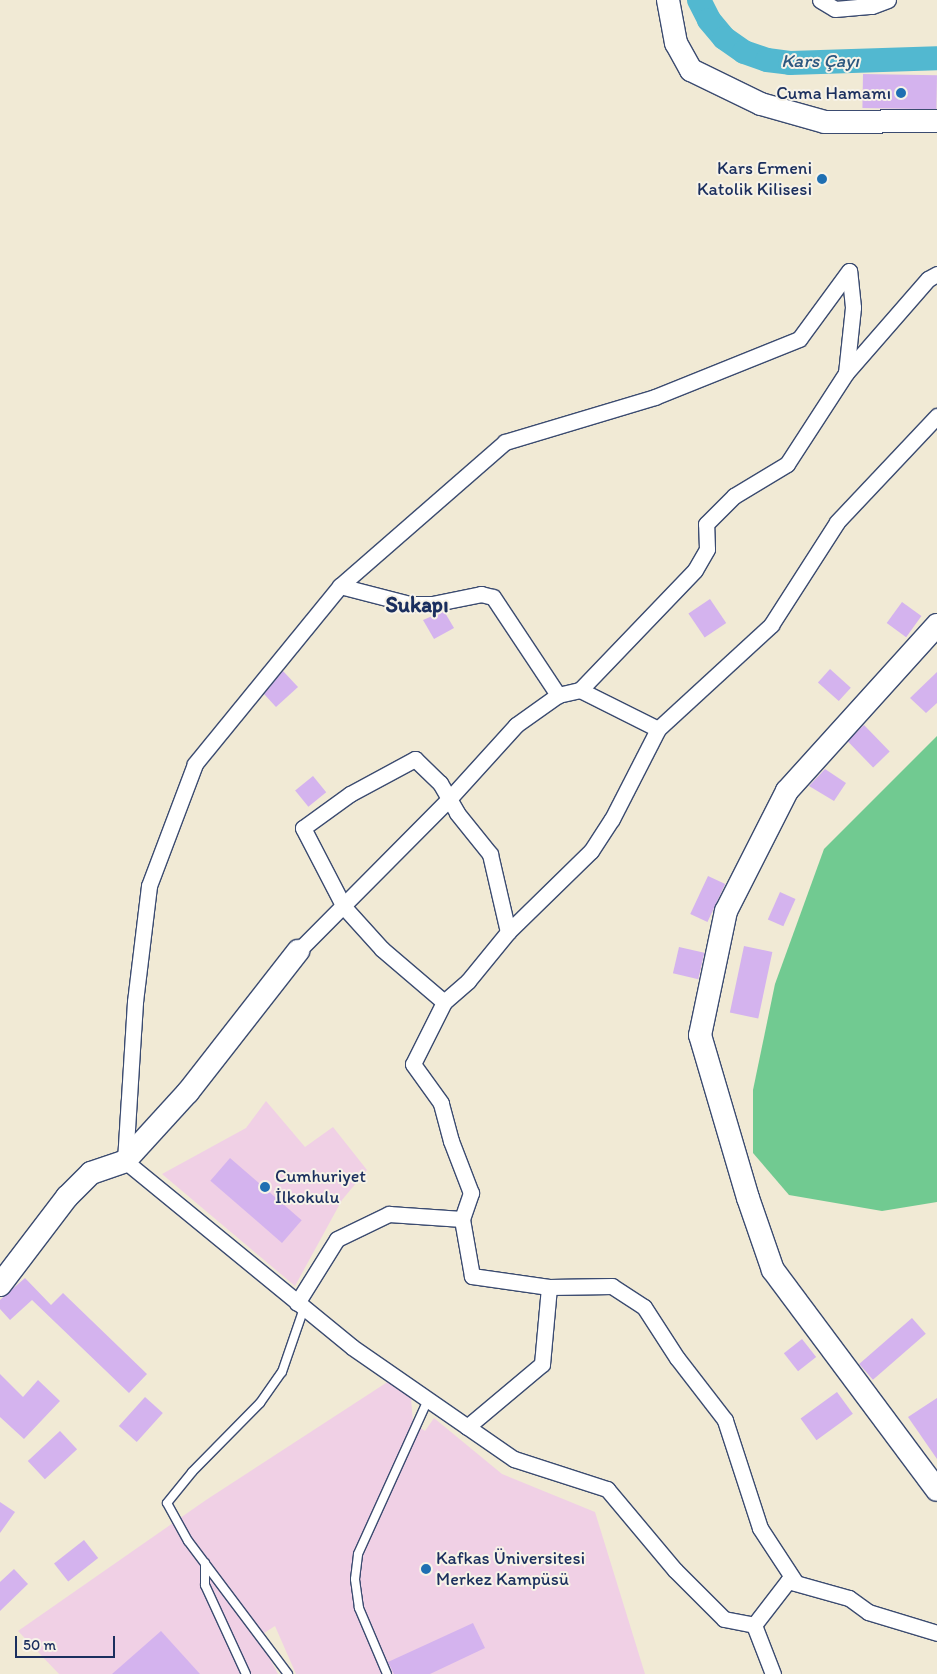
<!DOCTYPE html>
<html>
<head>
<meta charset="utf-8">
<style>
	body { margin:0 }
	#map { position:relative; width:937px; height:1674px; overflow:hidden; background:#f1ead5; font-family:Itim,sans-serif }
	div>[style] { position:absolute }
	[style*='--x'] { left:calc(var(--x)*1px); top:calc(var(--y)*1px); width:calc(var(--w)*1px); rotate:calc(var(--a)*1deg) }
	.built>* { inset:0; background:#f0d0e5 }
	.green>* { inset:0; background:#71ca91 }
	.river>* { height:24px; margin:-12px; padding:0 12px; transform-origin:12px; border-radius:12px; background:#52b8d0 }
	.building>* { inset:0; background:#d4b3ee; transform-origin:0 0 }
	.roads { filter:drop-shadow(1px 0 #3b4b70) drop-shadow(-1px 0 #3b4b70) drop-shadow(0 1px #3b4b70) drop-shadow(0 -1px #3b4b70) }
	.lane>* { height:8px; margin:-4px; padding:0 4px; transform-origin:4px; border-radius:4px; background:#fff }
	.street>* { height:15px; margin:-7.5px; padding:0 7.5px; transform-origin:7.5px; border-radius:7.5px; background:#fff }
	.secondary>* { height:22px; margin:-11px; padding:0 11px; transform-origin:11px; border-radius:11px; background:#fff }
	.dots>* { width:14px; height:14px; translate:-50% -50%; box-sizing:border-box; border:2px solid #f7f3e8; border-radius:50% }
	span { translate:-50% -50%; white-space:nowrap; text-align:center; line-height:1.15; -webkit-text-stroke:4px #f7f3e8; paint-order:stroke }
	.poi-label { font-size:18px; color:#1b2f5e }
	.right { translate:-100% -50%; text-align:right }
	.left { translate:0 -50%; text-align:left }
	.water-label { font-size:19px; color:#2c5880; font-style:italic }
	.district-label { font-size:22px; color:#1b2f5e; font-weight:700 }
	.scale { position:absolute; left:15px; top:1636px; width:100px; height:22px; box-sizing:border-box; border:2px solid #1b2f5e; border-top:0; padding-left:6px; font-size:15px; line-height:18px; white-space:nowrap; color:#1b2f5e; -webkit-text-stroke:4px #f7f3e8; paint-order:stroke }
</style>
</head>
<body>
<div id="map">
	<div class="built">
		<i style="clip-path:polygon(266px 1101px,305px 1147px,333px 1127px,367px 1170px,342px 1200px,295px 1286px,162px 1174px,246px 1128px)"></i>
		<i style="clip-path:polygon(389px 1381px,411px 1398px,413px 1423px,425px 1431px,434px 1418px,502px 1474px,595px 1512px,645px 1674px,296px 1674px,275px 1626px,258px 1637px,278px 1674px,59px 1674px,18px 1631px,206px 1500px)"></i>
	</div>
	<div class="green">
		<i style="clip-path:polygon(937px 736px,937px 1202px,882px 1211px,789px 1195px,753px 1153px,753px 1090px,775px 984px,824px 849px)"></i>
	</div>
	<div class="river">
		<i style="--x:699;--y:0;--w:22;--a:63"></i>
		<i style="--x:709;--y:20;--w:23;--a:50"></i>
		<i style="--x:724;--y:38;--w:24;--a:35"></i>
		<i style="--x:744;--y:52;--w:24;--a:19"></i>
		<i style="--x:767;--y:60;--w:23;--a:7"></i>
		<i style="--x:790;--y:63;--w:147;--a:-1.9"></i>
	</div>
	<div class="building">
		<i style="left:863px;top:74px;width:74px;height:34px;rotate:1deg"></i>
		<i style="left:710px;top:599px;width:29px;height:26px;rotate:56deg"></i>
		<i style="left:902px;top:602px;width:24px;height:26px;rotate:36deg"></i>
		<i style="clip-path:polygon(444px 611px,454px 628px,434px 639px,423px 620px)"></i>
		<i style="left:830px;top:669px;width:28px;height:18px;rotate:42deg"></i>
		<i style="clip-path:polygon(283px 671px,298px 687px,276px 707px,264px 694px)"></i>
		<i style="clip-path:polygon(937px 672px,937px 703px,926px 713px,910px 698px)"></i>
		<i style="left:864px;top:725px;width:37px;height:23px;rotate:46deg"></i>
		<i style="clip-path:polygon(825px 769px,846px 783px,834px 801px,809px 786px)"></i>
		<i style="left:313px;top:776px;width:21px;height:23px;rotate:51deg"></i>
		<i style="left:708px;top:876px;width:19px;height:42px;rotate:25deg"></i>
		<i style="left:780px;top:892px;width:17px;height:30px;rotate:24deg"></i>
		<i style="left:744px;top:946px;width:29px;height:68px;rotate:12deg"></i>
		<i style="left:679px;top:947px;width:26px;height:27px;rotate:13deg"></i>
		<i style="left:230px;top:1158px;width:95px;height:30px;rotate:41deg"></i>
		<i style="clip-path:polygon(25px 1278px,51px 1305px,63px 1293px,147px 1374px,129px 1393px,32px 1300px,10px 1320px,0 1309px,0 1300px)"></i>
		<i style="left:912px;top:1318px;width:21px;height:70px;rotate:49deg"></i>
		<i style="left:802px;top:1339px;width:23px;height:23px;rotate:52deg"></i>
		<i style="clip-path:polygon(0 1374px,23px 1397px,38px 1380px,60px 1401px,24px 1439px,0 1417px)"></i>
		<i style="left:837px;top:1392px;width:27px;height:45px;rotate:54deg"></i>
		<i style="left:145px;top:1397px;width:24px;height:39px;rotate:42deg"></i>
		<i style="clip-path:polygon(937px 1398px,937px 1459px,908px 1417px)"></i>
		<i style="left:60px;top:1431px;width:25px;height:44px;rotate:47deg"></i>
		<i style="clip-path:polygon(0 1502px,15px 1512px,0 1533px)"></i>
		<i style="left:84px;top:1540px;width:23px;height:38px;rotate:52deg"></i>
		<i style="clip-path:polygon(14px 1569px,28px 1584px,0 1611px,0 1582px)"></i>
		<i style="clip-path:polygon(473px 1623px,485px 1648px,430px 1674px,394px 1674px,388px 1662px)"></i>
		<i style="clip-path:polygon(161px 1631px,200px 1674px,112px 1674px)"></i>
	</div>
	<div class="roads">
		<div class="lane">
			<i style="--x:205;--y:1563;--w:22;--a:90"></i>
			<i style="--x:205;--y:1585;--w:98;--a:65.3"></i>
			<i style="--x:288;--y:1674;--w:166;--a:-126.9"></i>
			<i style="--x:188;--y:1541;--w:43;--a:-118.9"></i>
			<i style="--x:167;--y:1503;--w:40;--a:-51"></i>
			<i style="--x:192;--y:1472;--w:97;--a:-45.4"></i>
			<i style="--x:260;--y:1403;--w:38;--a:-55"></i>
			<i style="--x:282;--y:1372;--w:68;--a:-71"></i>
			<i style="--x:387;--y:1674;--w:72;--a:-113"></i>
			<i style="--x:359;--y:1608;--w:29;--a:-98"></i>
			<i style="--x:355;--y:1579;--w:25;--a:-83"></i>
			<i style="--x:358;--y:1554;--w:169;--a:-65.6"></i>
		</div>
		<div class="street">
			<i style="--x:820;--y:0;--w:17;--a:31"></i>
			<i style="--x:835;--y:9;--w:37;--a:-5"></i>
			<i style="--x:872;--y:6;--w:17;--a:-21"></i>
			<i style="--x:937;--y:274;--w:10;--a:151"></i>
			<i style="--x:928;--y:279;--w:125;--a:131.1"></i>
			<i style="--x:846;--y:373;--w:66;--a:-83.9"></i>
			<i style="--x:853;--y:307;--w:36;--a:-96"></i>
			<i style="--x:849;--y:271;--w:84;--a:126.3"></i>
			<i style="--x:799;--y:339;--w:155;--a:158.1"></i>
			<i style="--x:655;--y:397;--w:157;--a:163.3"></i>
			<i style="--x:505;--y:442;--w:219;--a:138.9"></i>
			<i style="--x:340;--y:586;--w:230;--a:129.2"></i>
			<i style="--x:195;--y:764;--w:130;--a:110.7"></i>
			<i style="--x:149;--y:886;--w:117;--a:96.9"></i>
			<i style="--x:135;--y:1002;--w:159;--a:93.6"></i>
			<i style="--x:125;--y:1161;--w:293;--a:39.3"></i>
			<i style="--x:352;--y:1347;--w:197;--a:34.7"></i>
			<i style="--x:514;--y:1459;--w:98;--a:17.9"></i>
			<i style="--x:607;--y:1489;--w:106;--a:50"></i>
			<i style="--x:675;--y:1570;--w:69;--a:45"></i>
			<i style="--x:724;--y:1619;--w:31;--a:11"></i>
			<i style="--x:754;--y:1625;--w:56;--a:-52.3"></i>
			<i style="--x:788;--y:1581;--w:63;--a:15.6"></i>
			<i style="--x:849;--y:1598;--w:24;--a:36"></i>
			<i style="--x:868;--y:1612;--w:72;--a:16.9"></i>
			<i style="--x:340;--y:586;--w:72;--a:14.4"></i>
			<i style="--x:410;--y:604;--w:22;--a:0"></i>
			<i style="--x:432;--y:604;--w:50;--a:-11.5"></i>
			<i style="--x:481;--y:594;--w:12;--a:14"></i>
			<i style="--x:493;--y:597;--w:118;--a:56.4"></i>
			<i style="--x:580;--y:690;--w:87;--a:26.6"></i>
			<i style="--x:298;--y:951;--w:214;--a:-45.2"></i>
			<i style="--x:449;--y:799;--w:100;--a:-47.8"></i>
			<i style="--x:516;--y:725;--w:52;--a:-35.5"></i>
			<i style="--x:558;--y:695;--w:23;--a:-13"></i>
			<i style="--x:580;--y:690;--w:166;--a:-46.2"></i>
			<i style="--x:695;--y:570;--w:24;--a:-60"></i>
			<i style="--x:707;--y:549;--w:25;--a:-92"></i>
			<i style="--x:706;--y:524;--w:40;--a:-45"></i>
			<i style="--x:734;--y:496;--w:62;--a:-31.1"></i>
			<i style="--x:787;--y:464;--w:108;--a:-57"></i>
			<i style="--x:444;--y:1002;--w:82;--a:-139.5"></i>
			<i style="--x:382;--y:949;--w:57;--a:-132.1"></i>
			<i style="--x:344;--y:907;--w:89;--a:-117.4"></i>
			<i style="--x:303;--y:828;--w:58;--a:-35.9"></i>
			<i style="--x:350;--y:794;--w:74;--a:-28.3"></i>
			<i style="--x:415;--y:759;--w:35;--a:44"></i>
			<i style="--x:440;--y:783;--w:34;--a:60"></i>
			<i style="--x:457;--y:813;--w:53;--a:51.2"></i>
			<i style="--x:490;--y:854;--w:80;--a:77"></i>
			<i style="--x:297;--y:1303;--w:75;--a:-58"></i>
			<i style="--x:337;--y:1239;--w:58;--a:-25.7"></i>
			<i style="--x:389;--y:1214;--w:73;--a:3.9"></i>
			<i style="--x:467;--y:1427;--w:98;--a:-40"></i>
			<i style="--x:542;--y:1364;--w:77;--a:-84.8"></i>
			<i style="--x:796;--y:1583;--w:66;--a:-123.2"></i>
			<i style="--x:760;--y:1528;--w:114;--a:-108"></i>
			<i style="--x:725;--y:1420;--w:78;--a:-127.7"></i>
			<i style="--x:677;--y:1358;--w:61;--a:-122.9"></i>
			<i style="--x:644;--y:1307;--w:38;--a:-147"></i>
			<i style="--x:612;--y:1286;--w:63;--a:179.1"></i>
			<i style="--x:549;--y:1287;--w:78;--a:-171.9"></i>
			<i style="--x:472;--y:1276;--w:58;--a:-100"></i>
			<i style="--x:462;--y:1219;--w:28;--a:-71"></i>
			<i style="--x:471;--y:1193;--w:56;--a:-111"></i>
			<i style="--x:451;--y:1141;--w:39;--a:-105"></i>
			<i style="--x:441;--y:1103;--w:48;--a:-125.7"></i>
			<i style="--x:413;--y:1064;--w:69;--a:-63.4"></i>
			<i style="--x:444;--y:1002;--w:32;--a:-41"></i>
			<i style="--x:468;--y:981;--w:63;--a:-50.8"></i>
			<i style="--x:508;--y:932;--w:116;--a:-44.3"></i>
			<i style="--x:591;--y:851;--w:38;--a:-57"></i>
			<i style="--x:612;--y:819;--w:101;--a:-62.9"></i>
			<i style="--x:658;--y:729;--w:154;--a:-42.6"></i>
			<i style="--x:771;--y:625;--w:122;--a:-57.3"></i>
			<i style="--x:837;--y:522;--w:146;--a:-46.7"></i>
			<i style="--x:754;--y:1625;--w:53;--a:68.8"></i>
		</div>
		<div class="secondary">
			<i style="--x:668;--y:0;--w:44;--a:79.5"></i>
			<i style="--x:676;--y:43;--w:31;--a:61"></i>
			<i style="--x:691;--y:70;--w:78;--a:25.9"></i>
			<i style="--x:761;--y:104;--w:66;--a:15.7"></i>
			<i style="--x:825;--y:122;--w:112;--a:-0.5"></i>
			<i style="--x:937;--y:625;--w:224;--a:132.1"></i>
			<i style="--x:787;--y:791;--w:135;--a:116.9"></i>
			<i style="--x:726;--y:911;--w:127;--a:101.8"></i>
			<i style="--x:700;--y:1035;--w:170;--a:73.6"></i>
			<i style="--x:748;--y:1198;--w:76;--a:70.9"></i>
			<i style="--x:773;--y:1270;--w:274;--a:53.3"></i>
			<i style="--x:0;--y:1285;--w:111;--a:-52.7"></i>
			<i style="--x:67;--y:1197;--w:34;--a:-45"></i>
			<i style="--x:91;--y:1173;--w:36;--a:-19"></i>
			<i style="--x:125;--y:1161;--w:93;--a:-47.6"></i>
			<i style="--x:188;--y:1092;--w:179;--a:-52"></i>
		</div>
	</div>
	<div class="dots">
		<i style="left:901px;top:93px;background:#1f6fb2"></i>
		<i style="left:822px;top:179px;background:#1f6fb2"></i>
		<i style="left:265px;top:1187px;background:#1f6fb2"></i>
		<i style="left:426px;top:1569px;background:#1f6fb2"></i>
	</div>
	<div class="poi-label">
		<span class="right" style="left:891px;top:93px">Cuma Hamamı</span>
		<span class="right" style="left:812px;top:179px">Kars Ermeni<br>Katolik Kilisesi</span>
		<span class="left" style="left:275px;top:1187px">Cumhuriyet<br>İlkokulu</span>
		<span class="left" style="left:436px;top:1569px">Kafkas Üniversitesi<br>Merkez Kampüsü</span>
	</div>
	<div class="water-label">
		<span style="left:820px;top:61px">Kars Çayı</span>
	</div>
	<div class="district-label">
		<span style="left:417px;top:605px">Sukapı</span>
	</div>
	<div class="scale">50 m</div>
</div>
</body>
</html>
